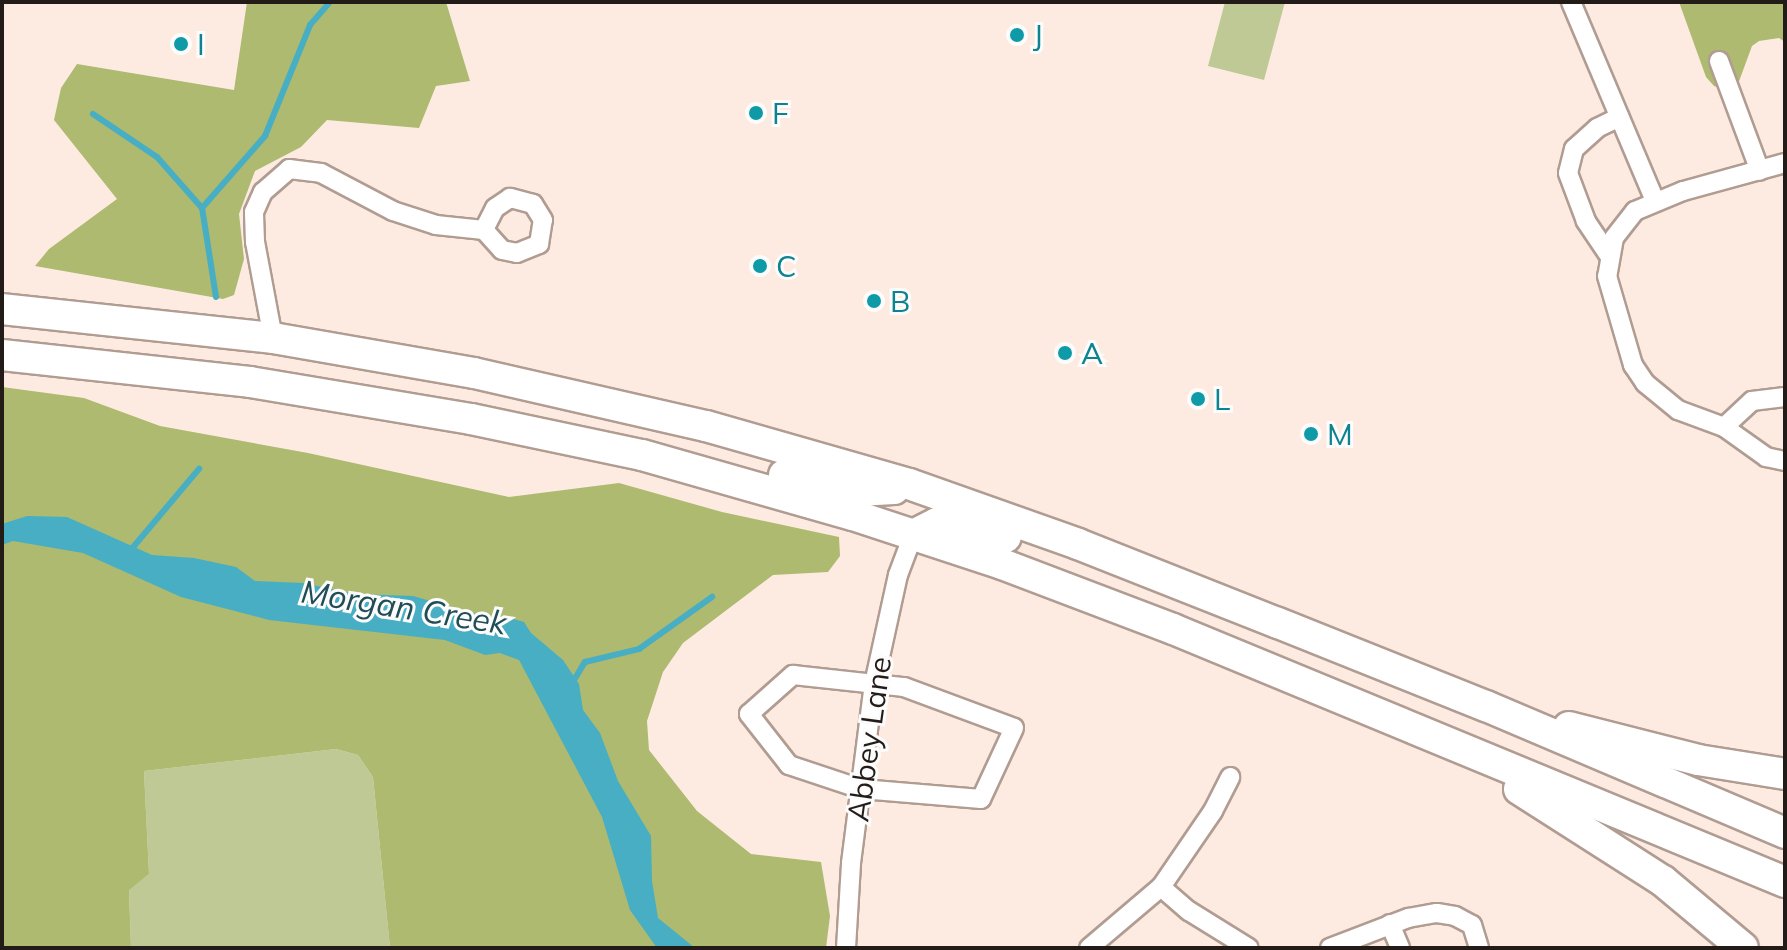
<!DOCTYPE html>
<html>
<head>
<meta charset="utf-8">
<style>
	body { margin:0 }
	#map { position:relative; width:1787px; height:950px; overflow:hidden; background:#fdebe2; font-family:Mulish,sans-serif }
	div>[style] { position:absolute }
	[style*='--x'] { left:calc(var(--x)*1px); top:calc(var(--y)*1px); width:calc(var(--w)*1px); rotate:calc(var(--a)*1deg) }
	.green>* { inset:0; background:#bfc995 }
	.forest>* { inset:0; background:#adba6f }
	.water>* { inset:0; background:#47aec4 }
	.stream>* { height:6px; margin:-3px; padding:0 3px; transform-origin:3px; border-radius:3px; background:#47aec4 }
	.roads { filter:drop-shadow(2px 0 #b19c92) drop-shadow(-2px 0 #b19c92) drop-shadow(0 2px #b19c92) drop-shadow(0 -2px #b19c92) }
	.minor>* { height:18px; margin:-9px; padding:0 9px; transform-origin:9px; border-radius:9px; background:#fff }
	.trunk>* { height:30px; margin:-15px; padding:0 15px; transform-origin:15px; border-radius:15px; background:#fff }
	.dots>* { width:22px; height:22px; translate:-50% -50%; box-sizing:border-box; border:4px solid #fcfcfc; border-radius:50% }
	span { translate:-50% -50%; white-space:nowrap; text-align:center; line-height:1.15; -webkit-text-stroke:6px #fcfcfc; paint-order:stroke }
	.culture-label { font-size:30px; color:#0d838f }
	.left { translate:0 -50%; text-align:left }
	.street-label { font-size:30px; color:#231b17 }
	.water-label { font-size:32px; color:#204d57; font-style:italic }
	.frame { position:absolute; inset:0; border:4px solid #231b17; pointer-events:none }
</style>
</head>
<body>
<div id="map">
	<div class="green">
		<i style="clip-path:polygon(1225px 2px,1285px 2px,1264px 80px,1208px 66px)"></i>
		<i style="clip-path:polygon(336px 749px,358px 755px,373px 777px,390px 948px,131px 948px,129px 889px,149px 874px,144px 771px)"></i>
	</div>
	<div class="forest">
		<i style="clip-path:polygon(247px 2px,446px 2px,470px 81px,436px 86px,419px 128px,327px 120px,301px 147px,255px 171px,239px 214px,244px 259px,234px 295px,223px 299px,35px 266px,49px 249px,117px 199px,54px 120px,61px 88px,77px 64px,234px 90px)"></i>
		<i style="clip-path:polygon(1679px 2px,1785px 2px,1785px 42px,1779px 38px,1759px 41px,1752px 46px,1738px 84px,1724px 89px,1714px 86px,1706px 77px)"></i>
		<i style="clip-path:polygon(2px 387px,84px 398px,160px 426px,308px 453px,509px 497px,619px 483px,722px 512px,839px 537px,840px 556px,828px 572px,773px 575px,683px 643px,663px 672px,647px 721px,649px 750px,697px 811px,751px 854px,821px 862px,830px 916px,826px 948px,390px 948px,373px 777px,358px 755px,336px 749px,144px 771px,149px 874px,129px 890px,131px 948px,2px 948px)"></i>
	</div>
	<div class="water">
		<i style="clip-path:polygon(27px 516px,67px 517px,152px 555px,194px 558px,236px 567px,255px 581px,303px 583px,355px 594px,413px 596px,494px 619px,506px 617px,524px 622px,531px 633px,563px 660px,579px 684px,583px 710px,600px 733px,618px 781px,651px 836px,652px 881px,658px 918px,695px 948px,657px 948px,630px 910px,602px 817px,519px 660px,500px 653px,485px 655px,445px 640px,269px 620px,181px 597px,83px 553px,13px 541px,2px 545px,2px 524px)"></i>
	</div>
	<div class="stream">
		<i style="--x:93;--y:114;--w:77;--a:33.9"></i>
		<i style="--x:157;--y:157;--w:68;--a:48.6"></i>
		<i style="--x:216;--y:297;--w:90;--a:-98.9"></i>
		<i style="--x:202;--y:208;--w:96;--a:-48.8"></i>
		<i style="--x:265;--y:136;--w:120;--a:-67.9"></i>
		<i style="--x:310;--y:25;--w:30;--a:-49"></i>
		<i style="--x:129;--y:552;--w:109;--a:-49.9"></i>
		<i style="--x:571;--y:685;--w:27;--a:-59"></i>
		<i style="--x:585;--y:662;--w:56;--a:-13.5"></i>
		<i style="--x:639;--y:649;--w:90;--a:-35.5"></i>
	</div>
	<div class="roads">
		<div class="minor">
			<i style="--x:1571;--y:2;--w:216;--a:67.1"></i>
			<i style="--x:1719;--y:61;--w:117;--a:69.6"></i>
			<i style="--x:1785;--y:163;--w:106;--a:164.6"></i>
			<i style="--x:1683;--y:191;--w:52;--a:157.4"></i>
			<i style="--x:1635;--y:211;--w:34;--a:128"></i>
			<i style="--x:1614;--y:238;--w:39;--a:100"></i>
			<i style="--x:1607;--y:276;--w:93;--a:73.7"></i>
			<i style="--x:1633;--y:365;--w:22;--a:56"></i>
			<i style="--x:1645;--y:383;--w:43;--a:39.3"></i>
			<i style="--x:1678;--y:410;--w:49;--a:20.3"></i>
			<i style="--x:1724;--y:427;--w:52;--a:35.5"></i>
			<i style="--x:1766;--y:457;--w:19;--a:12"></i>
			<i style="--x:1608;--y:254;--w:40;--a:-124"></i>
			<i style="--x:1586;--y:221;--w:51;--a:-110.6"></i>
			<i style="--x:1568;--y:173;--w:25;--a:-76"></i>
			<i style="--x:1574;--y:149;--w:31;--a:-42"></i>
			<i style="--x:1597;--y:128;--w:25;--a:-26"></i>
			<i style="--x:273;--y:338;--w:98;--a:-100.6"></i>
			<i style="--x:255;--y:242;--w:30;--a:-92"></i>
			<i style="--x:254;--y:212;--w:22;--a:-66"></i>
			<i style="--x:263;--y:192;--w:35;--a:-41"></i>
			<i style="--x:289;--y:169;--w:32;--a:7"></i>
			<i style="--x:321;--y:173;--w:81;--a:27.8"></i>
			<i style="--x:393;--y:211;--w:45;--a:18"></i>
			<i style="--x:436;--y:225;--w:48;--a:5.9"></i>
			<i style="--x:484;--y:230;--w:27;--a:48"></i>
			<i style="--x:502;--y:250;--w:15;--a:11"></i>
			<i style="--x:517;--y:253;--w:24;--a:-22"></i>
			<i style="--x:539;--y:244;--w:24;--a:-81"></i>
			<i style="--x:543;--y:220;--w:19;--a:-122"></i>
			<i style="--x:533;--y:204;--w:24;--a:-165"></i>
			<i style="--x:510;--y:198;--w:18;--a:146"></i>
			<i style="--x:495;--y:208;--w:25;--a:117"></i>
			<i style="--x:1724;--y:427;--w:38;--a:-43"></i>
			<i style="--x:1752;--y:401;--w:33;--a:-7"></i>
			<i style="--x:793;--y:675;--w:112;--a:6.2"></i>
			<i style="--x:904;--y:687;--w:117;--a:20.4"></i>
			<i style="--x:1014;--y:728;--w:78;--a:114.9"></i>
			<i style="--x:981;--y:799;--w:120;--a:-175.2"></i>
			<i style="--x:861;--y:789;--w:76;--a:-161.6"></i>
			<i style="--x:789;--y:765;--w:65;--a:-128.1"></i>
			<i style="--x:749;--y:714;--w:59;--a:-41.6"></i>
			<i style="--x:1161;--y:887;--w:37;--a:41"></i>
			<i style="--x:1189;--y:911;--w:70;--a:31.7"></i>
			<i style="--x:1390;--y:924;--w:26;--a:67"></i>
			<i style="--x:846;--y:948;--w:85;--a:-86.6"></i>
			<i style="--x:851;--y:863;--w:180;--a:-82.7"></i>
			<i style="--x:874;--y:684;--w:112;--a:-77.6"></i>
			<i style="--x:898;--y:575;--w:43;--a:-69.4"></i>
			<i style="--x:1089;--y:948;--w:94;--a:-40.3"></i>
			<i style="--x:1161;--y:887;--w:92;--a:-55.6"></i>
			<i style="--x:1213;--y:811;--w:38;--a:-63"></i>
			<i style="--x:1330;--y:948;--w:84;--a:-21"></i>
			<i style="--x:1408;--y:918;--w:29;--a:-10"></i>
			<i style="--x:1437;--y:913;--w:18;--a:9"></i>
			<i style="--x:1455;--y:916;--w:19;--a:28"></i>
			<i style="--x:1472;--y:925;--w:24;--a:73"></i>
		</div>
		<div class="trunk">
			<i style="--x:2;--y:309;--w:273;--a:6.1"></i>
			<i style="--x:273;--y:338;--w:204;--a:9.9"></i>
			<i style="--x:474;--y:373;--w:238;--a:12.9"></i>
			<i style="--x:706;--y:426;--w:211;--a:15.9"></i>
			<i style="--x:909;--y:484;--w:179;--a:19.5"></i>
			<i style="--x:1078;--y:544;--w:215;--a:21.6"></i>
			<i style="--x:1278;--y:623;--w:224;--a:21.8"></i>
			<i style="--x:1486;--y:706;--w:325;--a:23"></i>
			<i style="--x:2;--y:355;--w:249;--a:6.2"></i>
			<i style="--x:250;--y:382;--w:224;--a:9.5"></i>
			<i style="--x:471;--y:419;--w:175;--a:11.9"></i>
			<i style="--x:642;--y:455;--w:219;--a:15.9"></i>
			<i style="--x:853;--y:515;--w:157;--a:18.2"></i>
			<i style="--x:1002;--y:564;--w:183;--a:20.8"></i>
			<i style="--x:1173;--y:629;--w:662;--a:22.46"></i>
			<i style="--x:784;--y:475;--w:76;--a:12.2"></i>
			<i style="--x:858;--y:491;--w:36;--a:-3"></i>
			<i style="--x:913;--y:535;--w:27;--a:-27"></i>
			<i style="--x:937;--y:523;--w:37;--a:8"></i>
			<i style="--x:974;--y:528;--w:33;--a:16"></i>
			<i style="--x:1569;--y:727;--w:133;--a:14.3"></i>
			<i style="--x:1698;--y:760;--w:88;--a:9.1"></i>
			<i style="--x:1519;--y:789;--w:171;--a:32.6"></i>
			<i style="--x:1663;--y:881;--w:104;--a:39.9"></i>
		</div>
	</div>
	<div class="dots">
		<i style="left:1017px;top:35px;background:#0f9aa8"></i>
		<i style="left:181px;top:44px;background:#0f9aa8"></i>
		<i style="left:756px;top:113px;background:#0f9aa8"></i>
		<i style="left:760px;top:266px;background:#0f9aa8"></i>
		<i style="left:874px;top:301px;background:#0f9aa8"></i>
		<i style="left:1065px;top:353px;background:#0f9aa8"></i>
		<i style="left:1198px;top:399px;background:#0f9aa8"></i>
		<i style="left:1311px;top:434px;background:#0f9aa8"></i>
	</div>
	<div class="culture-label">
		<span class="left" style="left:1033px;top:35px">J</span>
		<span class="left" style="left:197px;top:44px">I</span>
		<span class="left" style="left:772px;top:113px">F</span>
		<span class="left" style="left:776px;top:266px">C</span>
		<span class="left" style="left:890px;top:301px">B</span>
		<span class="left" style="left:1081px;top:353px">A</span>
		<span class="left" style="left:1214px;top:399px">L</span>
		<span class="left" style="left:1327px;top:434px">M</span>
	</div>
	<div class="street-label">
		<span style="left:869px;top:739px;rotate:-82deg">Abbey Lane</span>
	</div>
	<div class="water-label">
		<span style="left:404px;top:607px;rotate:9deg">Morgan Creek</span>
	</div>
	<div class="frame"></div>
</div>
</body>
</html>
